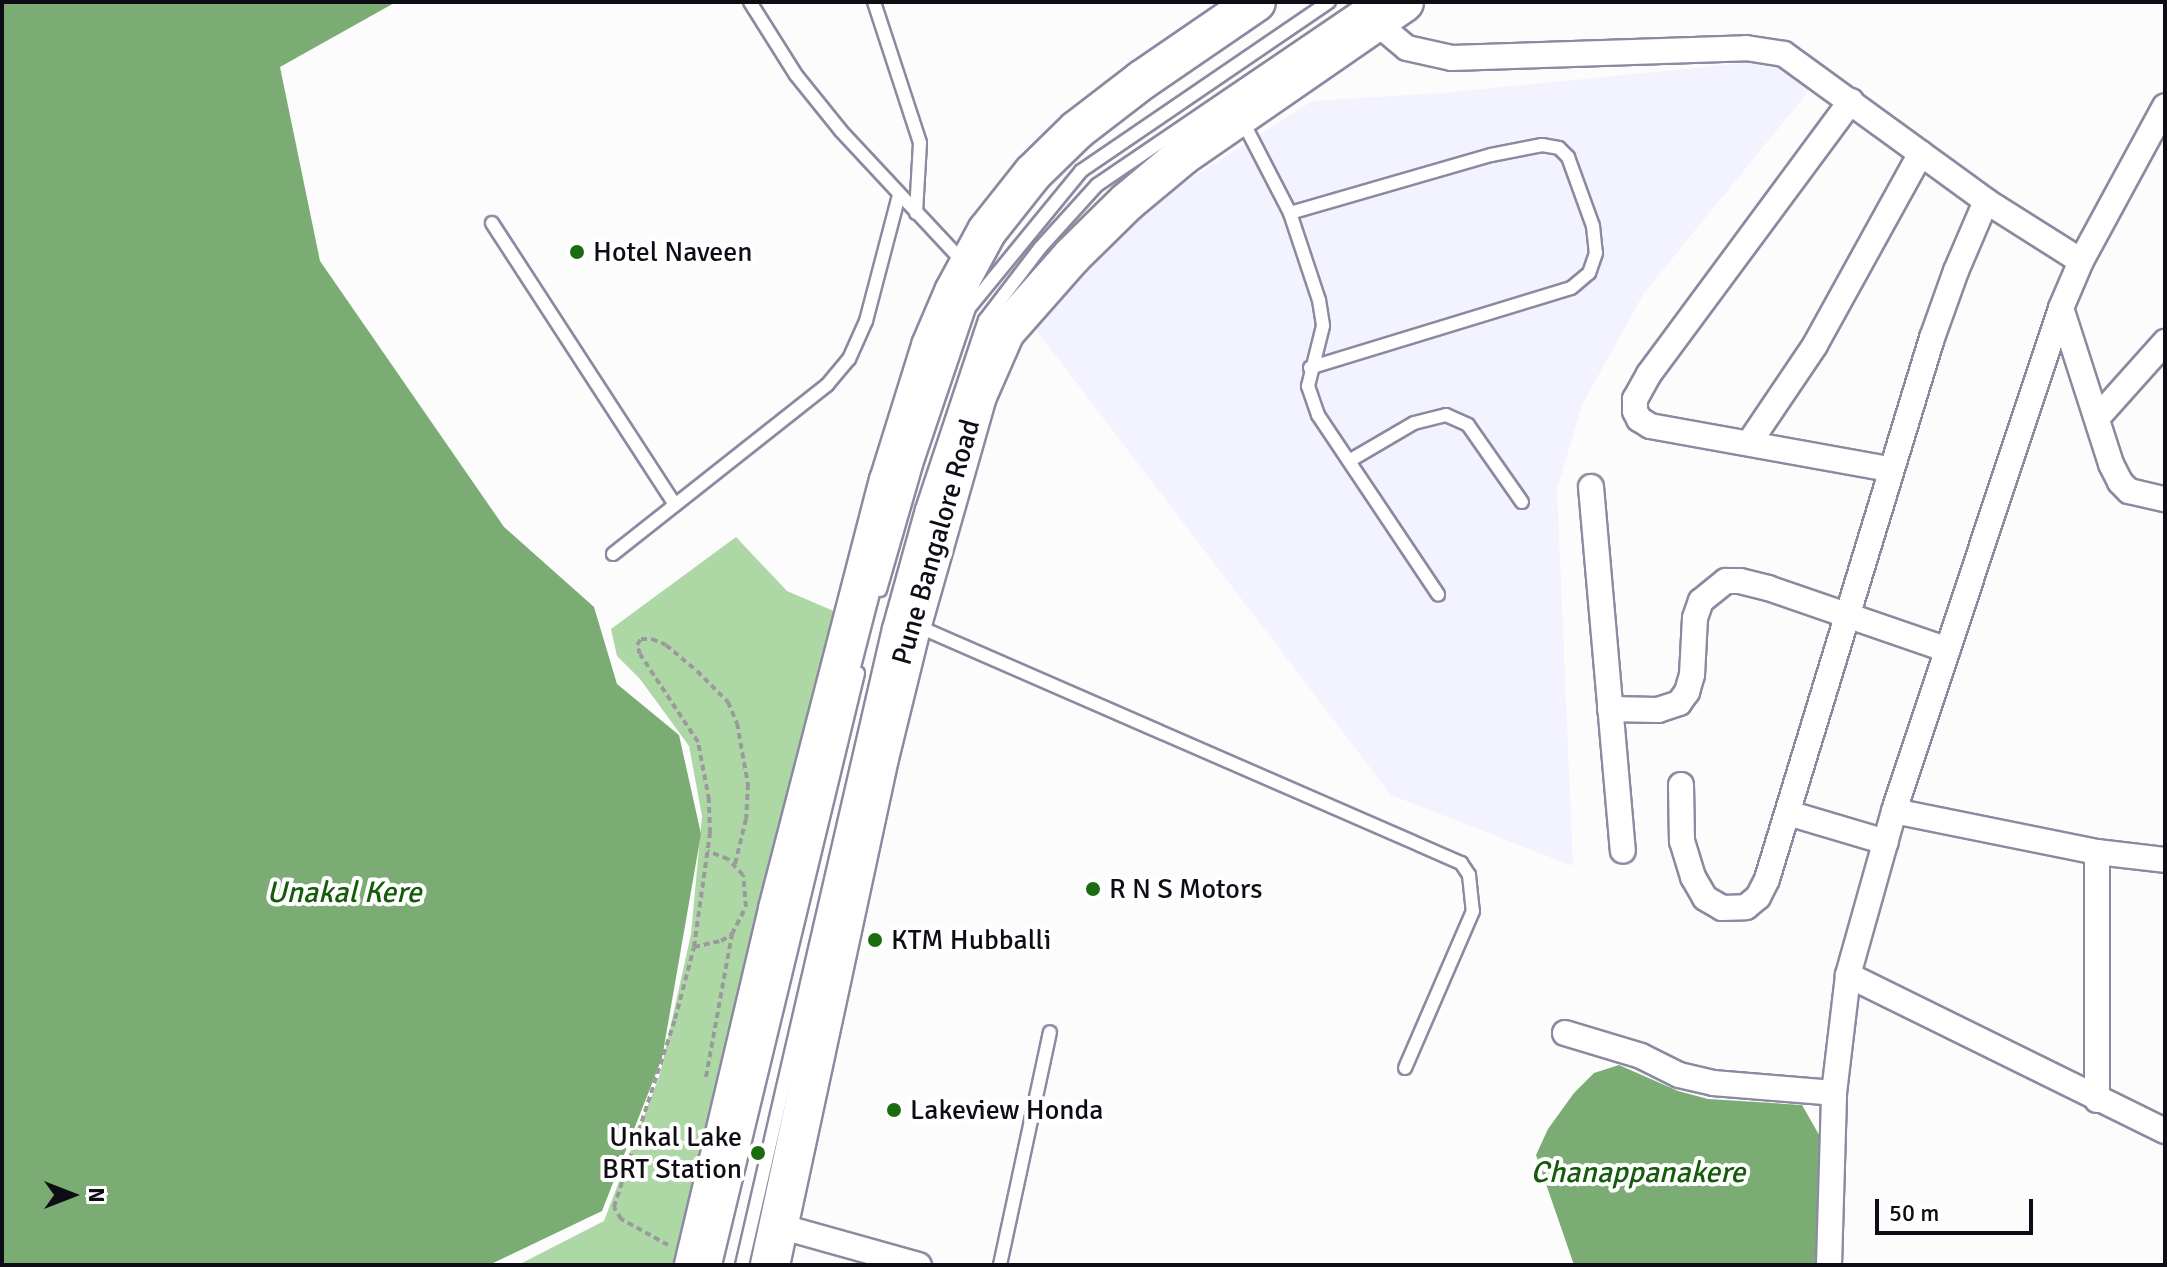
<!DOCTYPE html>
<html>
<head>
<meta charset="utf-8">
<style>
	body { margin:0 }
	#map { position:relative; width:2167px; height:1267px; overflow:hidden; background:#fcfcfc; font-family:Signika,sans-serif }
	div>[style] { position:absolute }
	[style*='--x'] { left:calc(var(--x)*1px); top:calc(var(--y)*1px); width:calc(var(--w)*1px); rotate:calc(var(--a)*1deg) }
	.built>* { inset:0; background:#f3f2ff }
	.green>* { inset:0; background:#add8a6 }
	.water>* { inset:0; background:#7aac73 }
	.path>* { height:4px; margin-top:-2px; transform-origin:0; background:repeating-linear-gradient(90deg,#9a9a9d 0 6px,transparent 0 10px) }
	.roads { filter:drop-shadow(2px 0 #8b8aa0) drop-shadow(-2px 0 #8b8aa0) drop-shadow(0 2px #8b8aa0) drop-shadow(0 -2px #8b8aa0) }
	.service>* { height:12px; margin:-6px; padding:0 6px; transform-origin:6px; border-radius:6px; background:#fff }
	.minor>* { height:24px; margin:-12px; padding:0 12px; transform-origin:12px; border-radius:12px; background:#fff }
	.primary>* { height:38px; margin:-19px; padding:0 19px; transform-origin:19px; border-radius:19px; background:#fff }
	.dots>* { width:22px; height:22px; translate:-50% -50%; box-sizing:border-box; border:4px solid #fff; border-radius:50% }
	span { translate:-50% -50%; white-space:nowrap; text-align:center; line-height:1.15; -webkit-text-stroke:8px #fff; paint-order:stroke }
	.poi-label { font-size:28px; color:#0e0d15 }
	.left { translate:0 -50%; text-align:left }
	.right { translate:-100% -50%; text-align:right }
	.street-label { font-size:28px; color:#0e0d15 }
	.water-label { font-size:30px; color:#165b0c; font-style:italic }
	.frame { position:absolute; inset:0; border:4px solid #0e0d15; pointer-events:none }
	.north { position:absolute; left:32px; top:1155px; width:80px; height:80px; -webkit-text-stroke:6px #fff; paint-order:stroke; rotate:90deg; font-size:22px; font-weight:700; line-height:32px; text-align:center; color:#0e0d15 }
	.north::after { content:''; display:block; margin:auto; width:28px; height:36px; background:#0e0d15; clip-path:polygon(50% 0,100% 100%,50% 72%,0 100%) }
	.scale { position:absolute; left:1875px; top:1199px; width:158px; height:36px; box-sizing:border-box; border:4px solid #0e0d15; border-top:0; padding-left:10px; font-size:24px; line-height:28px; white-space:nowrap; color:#0e0d15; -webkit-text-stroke:6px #fff; paint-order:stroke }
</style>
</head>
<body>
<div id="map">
	<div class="built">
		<i style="clip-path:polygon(1806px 57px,1817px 81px,1644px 293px,1582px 405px,1557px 489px,1573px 866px,1391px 795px,1033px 326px,1110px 230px,1312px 101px,1442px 93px)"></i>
	</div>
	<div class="green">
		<i style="clip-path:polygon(736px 537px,787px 591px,836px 612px,680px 1265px,518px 1265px,604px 1221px,660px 1074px,691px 934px,702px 816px,689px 746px,640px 679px,617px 656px,611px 629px)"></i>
	</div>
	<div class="water">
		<i style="clip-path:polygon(2px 2px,396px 2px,280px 67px,320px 261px,504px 527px,594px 607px,617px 684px,679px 735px,701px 834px,662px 1058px,602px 1211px,489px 1265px,2px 1265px)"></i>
		<i style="clip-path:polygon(1619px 1065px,1678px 1091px,1708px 1099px,1802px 1105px,1822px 1140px,1822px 1242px,1817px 1265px,1574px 1265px,1536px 1155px,1548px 1129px,1574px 1093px,1594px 1073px)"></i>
	</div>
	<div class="path">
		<i style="--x:694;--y:947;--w:28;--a:-13"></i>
		<i style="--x:721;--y:941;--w:13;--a:-32"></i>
		<i style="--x:732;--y:934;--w:30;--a:-63"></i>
		<i style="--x:746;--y:907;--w:32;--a:-95"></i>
		<i style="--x:743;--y:875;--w:22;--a:-133"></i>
		<i style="--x:728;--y:859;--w:22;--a:-159"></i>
		<i style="--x:706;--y:1077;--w:145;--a:-79.7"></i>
		<i style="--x:668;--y:1245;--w:54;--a:-151"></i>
		<i style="--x:621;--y:1219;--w:14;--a:-120"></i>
		<i style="--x:614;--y:1207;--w:198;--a:-72"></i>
		<i style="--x:675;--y:1019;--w:74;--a:-75.2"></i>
		<i style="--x:694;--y:947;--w:115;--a:-82"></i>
		<i style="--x:710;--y:833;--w:33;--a:-92"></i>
		<i style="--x:709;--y:800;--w:59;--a:-100.7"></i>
		<i style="--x:698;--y:742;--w:105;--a:-123.4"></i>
		<i style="--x:640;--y:654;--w:9;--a:-108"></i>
		<i style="--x:637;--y:645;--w:7;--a:-56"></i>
		<i style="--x:641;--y:639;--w:11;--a:0"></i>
		<i style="--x:652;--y:639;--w:15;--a:23"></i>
		<i style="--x:666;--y:645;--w:40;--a:40"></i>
		<i style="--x:697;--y:671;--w:44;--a:45"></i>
		<i style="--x:728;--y:702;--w:23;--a:67"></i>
		<i style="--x:737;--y:723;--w:62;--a:79.8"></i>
		<i style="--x:748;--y:784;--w:35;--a:93"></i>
		<i style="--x:746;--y:819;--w:46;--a:103.7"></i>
		<i style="--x:524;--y:1265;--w:39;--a:0"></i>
	</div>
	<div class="roads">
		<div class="service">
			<i style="--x:750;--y:2;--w:86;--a:57.8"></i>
			<i style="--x:796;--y:75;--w:72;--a:51.2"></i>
			<i style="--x:841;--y:131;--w:179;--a:47"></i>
			<i style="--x:874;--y:2;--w:148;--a:71.9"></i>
			<i style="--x:920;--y:143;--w:70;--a:93.3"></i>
			<i style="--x:1241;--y:118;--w:107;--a:62.7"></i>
			<i style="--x:1290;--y:213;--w:92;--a:71.6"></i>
			<i style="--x:1319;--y:300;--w:26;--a:81"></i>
			<i style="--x:1323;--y:326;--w:62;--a:104"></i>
			<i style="--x:1308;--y:386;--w:31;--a:71"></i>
			<i style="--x:1318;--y:415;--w:216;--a:56.2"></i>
			<i style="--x:1290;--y:213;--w:209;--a:-16.1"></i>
			<i style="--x:1491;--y:155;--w:52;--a:-11.1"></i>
			<i style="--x:1542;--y:145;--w:17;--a:10"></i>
			<i style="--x:1559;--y:148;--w:13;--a:45"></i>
			<i style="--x:1568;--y:157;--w:73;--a:70.1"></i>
			<i style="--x:1593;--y:226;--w:27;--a:84"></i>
			<i style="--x:1596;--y:253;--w:21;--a:109"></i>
			<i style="--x:1589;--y:273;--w:23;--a:140"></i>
			<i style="--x:1571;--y:288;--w:273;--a:163"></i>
			<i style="--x:492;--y:223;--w:336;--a:57"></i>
			<i style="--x:1349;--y:461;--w:75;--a:-30.3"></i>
			<i style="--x:1414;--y:423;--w:33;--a:-14"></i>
			<i style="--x:1446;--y:415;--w:24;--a:24"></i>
			<i style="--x:1468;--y:425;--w:94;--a:55"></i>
			<i style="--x:613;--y:554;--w:273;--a:-38.3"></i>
			<i style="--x:827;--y:385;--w:34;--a:-50"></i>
			<i style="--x:849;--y:359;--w:42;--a:-65.9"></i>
			<i style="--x:866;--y:321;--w:130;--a:-75.3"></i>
			<i style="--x:880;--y:590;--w:130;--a:-73.9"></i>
			<i style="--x:916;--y:465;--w:166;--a:-71.3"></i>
			<i style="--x:969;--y:308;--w:177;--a:-50.7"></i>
			<i style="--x:1081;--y:171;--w:300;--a:-34.3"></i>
			<i style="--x:915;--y:625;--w:596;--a:23.55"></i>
			<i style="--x:1461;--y:863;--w:14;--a:56"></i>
			<i style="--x:1469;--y:875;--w:36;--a:84"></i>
			<i style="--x:1473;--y:911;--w:171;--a:113.4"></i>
			<i style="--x:715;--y:1265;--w:609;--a:-76.42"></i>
			<i style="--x:742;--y:1265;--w:654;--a:-77.01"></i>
			<i style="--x:889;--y:628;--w:123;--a:-74.5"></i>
			<i style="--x:922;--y:509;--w:199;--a:-71.6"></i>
			<i style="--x:985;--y:320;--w:91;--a:-52.6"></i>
			<i style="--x:1040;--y:248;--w:85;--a:-47.9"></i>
			<i style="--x:1097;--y:185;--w:325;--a:-34.2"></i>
			<i style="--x:1000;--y:1265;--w:238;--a:-77.9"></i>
		</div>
		<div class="minor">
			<i style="--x:1377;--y:23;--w:39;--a:40"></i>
			<i style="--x:1407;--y:48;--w:46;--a:12.5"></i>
			<i style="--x:1452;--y:58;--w:294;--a:-1.9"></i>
			<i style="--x:1746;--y:48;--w:38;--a:9"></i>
			<i style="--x:1784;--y:54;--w:250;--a:36"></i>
			<i style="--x:1986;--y:201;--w:112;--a:32.3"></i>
			<i style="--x:1851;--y:101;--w:340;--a:126.5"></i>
			<i style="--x:1649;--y:374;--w:29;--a:119"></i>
			<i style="--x:1635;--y:399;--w:12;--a:90"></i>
			<i style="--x:1635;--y:411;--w:9;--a:63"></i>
			<i style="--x:1639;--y:419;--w:13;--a:32"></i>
			<i style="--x:1650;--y:426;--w:244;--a:10.2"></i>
			<i style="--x:2061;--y:308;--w:164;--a:72.2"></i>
			<i style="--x:2111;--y:464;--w:20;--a:63"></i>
			<i style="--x:2120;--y:482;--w:13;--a:45"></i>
			<i style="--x:2129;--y:491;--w:37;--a:13"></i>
			<i style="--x:2098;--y:417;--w:101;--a:-48.2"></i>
			<i style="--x:1749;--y:443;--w:118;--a:-56"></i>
			<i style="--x:1815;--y:345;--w:219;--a:-61.1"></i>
			<i style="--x:1591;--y:487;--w:365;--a:85"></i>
			<i style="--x:1610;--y:709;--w:48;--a:1.2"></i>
			<i style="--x:1658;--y:710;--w:22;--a:-18"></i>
			<i style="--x:1679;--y:703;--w:14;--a:-54"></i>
			<i style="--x:1687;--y:692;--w:18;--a:-74"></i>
			<i style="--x:1692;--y:675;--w:57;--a:-87"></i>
			<i style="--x:1695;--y:618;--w:18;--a:-71"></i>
			<i style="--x:1701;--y:601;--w:32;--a:-39"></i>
			<i style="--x:1726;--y:581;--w:14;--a:0"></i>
			<i style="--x:1740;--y:581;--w:29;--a:14"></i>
			<i style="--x:1768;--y:588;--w:190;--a:19"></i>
			<i style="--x:1681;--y:785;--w:56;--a:89"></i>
			<i style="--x:1682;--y:841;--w:38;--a:73"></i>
			<i style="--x:1693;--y:877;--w:24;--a:60"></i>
			<i style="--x:1705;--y:898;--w:20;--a:30"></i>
			<i style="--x:1722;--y:908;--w:24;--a:-2"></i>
			<i style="--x:1746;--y:907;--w:16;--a:-40"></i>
			<i style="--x:1758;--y:897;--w:20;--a:-63"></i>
			<i style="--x:1767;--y:879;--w:566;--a:-73.04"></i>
			<i style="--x:1932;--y:338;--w:71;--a:-70.3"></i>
			<i style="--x:1956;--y:271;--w:76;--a:-66.8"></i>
			<i style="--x:1894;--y:811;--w:207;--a:11.4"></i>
			<i style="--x:2097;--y:852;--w:68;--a:6.7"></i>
			<i style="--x:1788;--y:813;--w:102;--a:16.5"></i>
			<i style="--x:2097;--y:852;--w:248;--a:90"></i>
			<i style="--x:1848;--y:975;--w:353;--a:26.2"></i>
			<i style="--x:1565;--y:1033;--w:79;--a:16.8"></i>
			<i style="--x:1641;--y:1056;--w:42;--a:26.6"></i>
			<i style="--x:1679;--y:1075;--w:35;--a:13"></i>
			<i style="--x:1713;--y:1083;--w:121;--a:4.7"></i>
			<i style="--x:779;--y:1226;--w:145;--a:15.6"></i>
			<i style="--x:1829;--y:1265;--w:172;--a:-88.3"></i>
			<i style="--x:1834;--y:1093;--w:119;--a:-83.2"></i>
			<i style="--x:1848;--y:975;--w:170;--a:-74.3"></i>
			<i style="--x:1894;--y:811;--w:530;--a:-71.63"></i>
			<i style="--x:2061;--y:308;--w:51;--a:-66.9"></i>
			<i style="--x:2081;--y:261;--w:176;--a:-61.5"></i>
		</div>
		<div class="primary">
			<i style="--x:694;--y:1265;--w:366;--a:-76.7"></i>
			<i style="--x:778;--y:909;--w:442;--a:-75.5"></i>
			<i style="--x:889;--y:481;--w:141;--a:-72.7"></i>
			<i style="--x:931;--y:346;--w:59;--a:-66.9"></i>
			<i style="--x:954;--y:292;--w:69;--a:-61.6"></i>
			<i style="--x:987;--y:231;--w:74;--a:-51.6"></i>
			<i style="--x:1033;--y:173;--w:62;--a:-44.3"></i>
			<i style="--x:1077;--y:130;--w:82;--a:-37.6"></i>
			<i style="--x:1142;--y:80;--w:138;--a:-34.4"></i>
			<i style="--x:770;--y:1265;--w:519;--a:-77.87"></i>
			<i style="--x:879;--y:758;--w:138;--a:-76.2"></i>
			<i style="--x:912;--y:624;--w:237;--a:-74.1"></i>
			<i style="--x:977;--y:396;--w:70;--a:-66.4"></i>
			<i style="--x:1005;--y:332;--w:101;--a:-48.6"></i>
			<i style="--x:1072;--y:256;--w:77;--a:-44.5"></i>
			<i style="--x:1127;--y:202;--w:72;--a:-39.9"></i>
			<i style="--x:1182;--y:156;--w:270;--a:-34.7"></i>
		</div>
	</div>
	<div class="dots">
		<i style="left:577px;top:252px;background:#1b6c10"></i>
		<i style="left:1093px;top:889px;background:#1b6c10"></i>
		<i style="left:875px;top:940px;background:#1b6c10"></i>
		<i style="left:894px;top:1110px;background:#1b6c10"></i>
		<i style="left:758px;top:1153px;background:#1b6c10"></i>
	</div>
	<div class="poi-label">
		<span class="left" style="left:593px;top:252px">Hotel Naveen</span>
		<span class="left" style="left:1109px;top:889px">R N S Motors</span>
		<span class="left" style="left:891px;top:940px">KTM Hubballi</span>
		<span class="left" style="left:910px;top:1110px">Lakeview Honda</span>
		<span class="right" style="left:742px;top:1153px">Unkal Lake<br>BRT Station</span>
	</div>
	<div class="street-label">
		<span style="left:936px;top:542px;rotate:-74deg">Pune Bangalore Road</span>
	</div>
	<div class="water-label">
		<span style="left:344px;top:893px">Unakal Kere</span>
		<span style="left:1638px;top:1173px">Chanappanakere</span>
	</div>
	<div class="frame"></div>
	<div class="north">N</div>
	<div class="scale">50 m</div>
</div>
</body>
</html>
